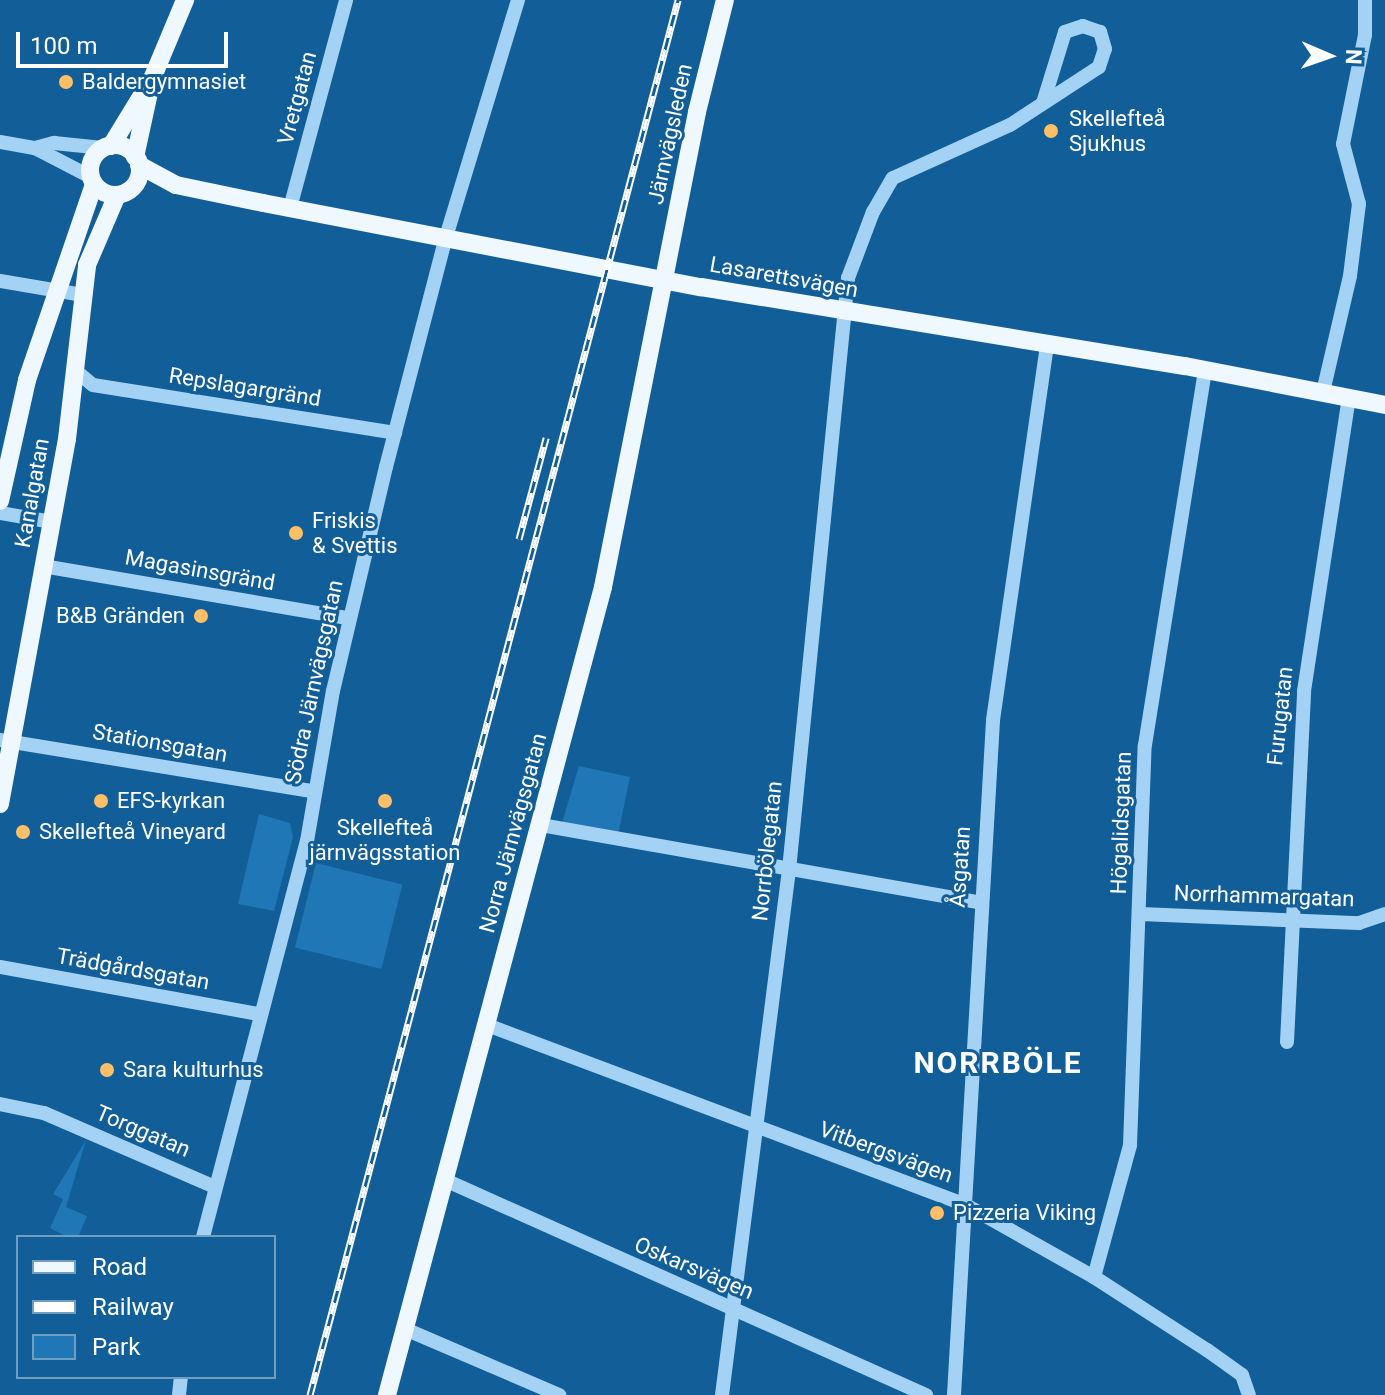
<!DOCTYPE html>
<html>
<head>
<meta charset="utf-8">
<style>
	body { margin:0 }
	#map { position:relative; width:1385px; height:1395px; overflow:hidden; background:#115e98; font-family:Roboto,sans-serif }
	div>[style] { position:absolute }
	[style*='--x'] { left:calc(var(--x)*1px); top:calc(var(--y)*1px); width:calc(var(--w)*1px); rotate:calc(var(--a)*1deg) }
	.green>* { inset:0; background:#2077b6; transform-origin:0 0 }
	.minor>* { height:14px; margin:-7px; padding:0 7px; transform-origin:7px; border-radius:7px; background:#a3d2f4 }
	.major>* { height:18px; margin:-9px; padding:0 9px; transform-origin:9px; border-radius:9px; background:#f0f8ff }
	.major>.ring { margin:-9px; padding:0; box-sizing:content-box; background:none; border:18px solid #f0f8ff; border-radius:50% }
	.rail>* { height:7px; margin-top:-3.5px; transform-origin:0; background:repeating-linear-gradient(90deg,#115e98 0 12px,#fff 0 24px); box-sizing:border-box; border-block:2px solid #fff }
	.dots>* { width:22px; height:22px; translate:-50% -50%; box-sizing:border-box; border:4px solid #115e98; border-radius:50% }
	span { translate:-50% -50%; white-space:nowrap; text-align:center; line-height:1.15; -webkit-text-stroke:6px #115e98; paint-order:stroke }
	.poi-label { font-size:22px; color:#fff }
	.left { translate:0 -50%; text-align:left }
	.right { translate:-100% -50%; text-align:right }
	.street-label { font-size:22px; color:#fff }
	.district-label { font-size:30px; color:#fff; font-weight:700; letter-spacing:2px }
	.legend { position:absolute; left:16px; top:1235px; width:260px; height:144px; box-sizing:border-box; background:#115e98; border:2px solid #709ec1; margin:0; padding:10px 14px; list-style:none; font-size:24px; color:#fff }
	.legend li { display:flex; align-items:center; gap:16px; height:40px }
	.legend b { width:40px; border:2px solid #709ec1 }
	.north { position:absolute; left:1289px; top:16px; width:80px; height:80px; -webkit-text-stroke:6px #115e98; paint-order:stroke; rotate:92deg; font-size:22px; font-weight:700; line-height:32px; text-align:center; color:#fff }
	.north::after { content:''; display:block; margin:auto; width:28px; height:36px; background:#fff; clip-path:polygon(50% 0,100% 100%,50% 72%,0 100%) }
	.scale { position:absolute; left:16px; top:32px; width:212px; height:36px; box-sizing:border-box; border:4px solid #fff; border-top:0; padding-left:10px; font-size:24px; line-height:28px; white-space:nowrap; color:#fff; -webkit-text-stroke:6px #115e98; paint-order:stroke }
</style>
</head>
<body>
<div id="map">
	<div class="green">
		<i style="clip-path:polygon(579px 766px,630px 777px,618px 835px,561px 826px)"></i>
		<i style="clip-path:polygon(259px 814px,290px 823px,293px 837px,274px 911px,238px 904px)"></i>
		<i style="left:316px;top:863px;width:89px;height:87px;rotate:14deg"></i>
		<i style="clip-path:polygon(86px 1140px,66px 1207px,87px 1216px,78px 1237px,67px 1237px,50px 1228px,63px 1199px,53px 1194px)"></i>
	</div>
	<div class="minor">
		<i style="--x:0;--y:142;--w:36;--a:10"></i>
		<i style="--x:35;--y:148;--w:63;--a:27.4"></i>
		<i style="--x:35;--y:148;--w:20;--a:-15"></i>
		<i style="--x:54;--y:143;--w:49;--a:5.8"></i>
		<i style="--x:290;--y:208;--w:215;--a:-74.9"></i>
		<i style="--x:0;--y:281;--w:84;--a:9.6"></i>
		<i style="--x:75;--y:370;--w:23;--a:40"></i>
		<i style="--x:93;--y:385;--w:306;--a:9"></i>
		<i style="--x:1323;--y:392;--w:119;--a:-76.9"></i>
		<i style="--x:1350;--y:276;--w:73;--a:-82.9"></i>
		<i style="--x:1359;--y:204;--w:62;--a:-104.9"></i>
		<i style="--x:1343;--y:144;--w:111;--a:-78.6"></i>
		<i style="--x:1365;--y:35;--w:35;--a:-90"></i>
		<i style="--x:0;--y:513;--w:53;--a:9.8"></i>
		<i style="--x:43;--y:566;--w:309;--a:9.7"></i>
		<i style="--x:0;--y:740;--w:317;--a:9.3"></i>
		<i style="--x:541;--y:825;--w:445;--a:10"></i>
		<i style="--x:1141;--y:914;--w:218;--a:2.4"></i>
		<i style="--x:1359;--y:923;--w:28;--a:-19"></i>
		<i style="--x:0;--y:967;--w:263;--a:10.3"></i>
		<i style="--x:487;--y:1025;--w:512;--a:20.6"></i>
		<i style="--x:966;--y:1205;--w:147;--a:29.4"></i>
		<i style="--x:1094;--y:1277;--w:135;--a:32.9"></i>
		<i style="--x:1207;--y:1350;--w:43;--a:35.5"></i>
		<i style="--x:1242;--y:1375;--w:21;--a:71"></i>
		<i style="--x:1287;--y:1042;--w:351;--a:-87.2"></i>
		<i style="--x:1304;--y:691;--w:297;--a:-81.3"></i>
		<i style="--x:0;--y:1104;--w:45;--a:11.6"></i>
		<i style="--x:44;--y:1113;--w:184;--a:23.4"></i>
		<i style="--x:445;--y:1180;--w:527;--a:24.08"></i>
		<i style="--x:203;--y:1237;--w:409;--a:-75.3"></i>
		<i style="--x:307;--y:841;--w:152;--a:-80.2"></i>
		<i style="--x:333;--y:691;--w:230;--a:-76.7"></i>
		<i style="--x:386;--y:467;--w:238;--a:-75.4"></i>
		<i style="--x:446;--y:237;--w:248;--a:-73.1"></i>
		<i style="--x:1094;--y:1277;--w:137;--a:-74.7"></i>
		<i style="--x:1130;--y:1145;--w:400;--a:-87.9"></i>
		<i style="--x:1145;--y:745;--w:380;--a:-80.9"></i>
		<i style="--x:405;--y:1329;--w:168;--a:23.2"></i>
		<i style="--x:179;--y:1395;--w:18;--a:-84"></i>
		<i style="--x:722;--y:1395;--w:529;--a:-82.73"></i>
		<i style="--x:789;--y:870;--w:595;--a:-84.31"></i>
		<i style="--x:848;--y:278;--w:71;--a:-69.3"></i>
		<i style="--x:873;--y:212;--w:39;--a:-60"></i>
		<i style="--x:893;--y:178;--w:128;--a:-24.4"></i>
		<i style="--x:1010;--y:125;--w:106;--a:-33.1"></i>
		<i style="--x:1099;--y:67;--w:19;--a:-72"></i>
		<i style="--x:1105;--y:49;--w:18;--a:-106"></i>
		<i style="--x:1100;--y:32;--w:18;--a:-161"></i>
		<i style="--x:1083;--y:26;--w:19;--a:162"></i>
		<i style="--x:1065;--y:32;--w:74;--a:107.2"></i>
		<i style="--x:954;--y:1395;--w:676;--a:-86.69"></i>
		<i style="--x:993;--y:720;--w:379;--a:-81.8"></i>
	</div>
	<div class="major">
		<i class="ring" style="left:90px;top:145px;width:32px;height:32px"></i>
		<i style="--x:111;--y:146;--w:75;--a:-58.6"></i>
		<i style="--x:135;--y:157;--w:80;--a:-77.7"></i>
		<i style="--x:152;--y:79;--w:86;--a:-67.3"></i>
		<i style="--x:139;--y:165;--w:42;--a:28.4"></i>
		<i style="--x:176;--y:185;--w:89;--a:11.7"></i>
		<i style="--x:263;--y:203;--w:446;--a:10.9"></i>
		<i style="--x:701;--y:287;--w:490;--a:9.3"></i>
		<i style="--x:1185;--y:366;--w:204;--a:11"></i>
		<i style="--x:0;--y:501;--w:124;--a:-77.4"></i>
		<i style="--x:27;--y:380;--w:207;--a:-71.1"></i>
		<i style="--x:0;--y:804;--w:371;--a:-79.6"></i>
		<i style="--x:67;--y:439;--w:175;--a:-83.4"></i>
		<i style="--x:87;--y:265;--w:76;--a:-66.8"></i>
		<i style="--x:387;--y:1395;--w:836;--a:-75.03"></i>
		<i style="--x:603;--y:587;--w:484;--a:-78.8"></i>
		<i style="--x:697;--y:112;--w:115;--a:-76"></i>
	</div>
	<div class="rail">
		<i style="--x:519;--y:539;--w:105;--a:-75"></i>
		<i style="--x:310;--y:1395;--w:1443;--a:-75.22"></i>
	</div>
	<div class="dots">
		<i style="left:66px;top:82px;background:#ffbf66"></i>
		<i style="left:1051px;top:131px;background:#ffbf66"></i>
		<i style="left:296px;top:533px;background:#ffbf66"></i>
		<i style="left:201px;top:616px;background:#ffbf66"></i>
		<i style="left:101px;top:801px;background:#ffbf66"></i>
		<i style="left:385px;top:801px;background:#ffbf66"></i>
		<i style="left:23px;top:832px;background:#ffbf66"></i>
		<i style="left:107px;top:1070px;background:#ffbf66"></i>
		<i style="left:937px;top:1213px;background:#ffbf66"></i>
	</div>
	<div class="poi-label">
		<span class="left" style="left:82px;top:82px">Baldergymnasiet</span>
		<span class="left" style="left:1069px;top:131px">Skellefteå<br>Sjukhus</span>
		<span class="left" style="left:312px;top:533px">Friskis<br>&amp; Svettis</span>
		<span class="right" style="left:185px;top:616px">B&amp;B Gränden</span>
		<span class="left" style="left:117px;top:801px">EFS-kyrkan</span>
		<span style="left:385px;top:840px">Skellefteå<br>järnvägsstation</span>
		<span class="left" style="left:39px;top:832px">Skellefteå Vineyard</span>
		<span class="left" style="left:123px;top:1070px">Sara kulturhus</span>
		<span class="left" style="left:953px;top:1213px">Pizzeria Viking</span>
	</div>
	<div class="street-label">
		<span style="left:297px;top:98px;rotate:-75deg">Vretgatan</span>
		<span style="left:670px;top:134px;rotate:-78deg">Järnvägsleden</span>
		<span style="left:784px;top:277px;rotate:10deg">Lasarettsvägen</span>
		<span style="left:245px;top:387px;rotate:9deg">Repslagargränd</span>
		<span style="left:32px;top:493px;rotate:-80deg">Kanalgatan</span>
		<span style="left:200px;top:570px;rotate:10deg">Magasinsgränd</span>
		<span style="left:314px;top:682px;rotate:-78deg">Södra Järnvägsgatan</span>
		<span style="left:1280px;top:716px;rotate:-84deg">Furugatan</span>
		<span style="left:160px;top:743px;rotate:10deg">Stationsgatan</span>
		<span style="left:1121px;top:823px;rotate:-88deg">Högalidsgatan</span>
		<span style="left:513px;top:833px;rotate:-75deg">Norra Järnvägsgatan</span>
		<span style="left:767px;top:851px;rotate:-84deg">Norrbölegatan</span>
		<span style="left:960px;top:867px;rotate:-86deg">Åsgatan</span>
		<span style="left:1264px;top:896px;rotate:2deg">Norrhammargatan</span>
		<span style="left:133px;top:969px;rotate:10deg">Trädgårdsgatan</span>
		<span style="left:143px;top:1131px;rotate:23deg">Torggatan</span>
		<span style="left:886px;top:1152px;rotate:20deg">Vitbergsvägen</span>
		<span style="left:694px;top:1268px;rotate:23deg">Oskarsvägen</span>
	</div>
	<div class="district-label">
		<span style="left:998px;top:1063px">NORRBÖLE</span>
	</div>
	<ul class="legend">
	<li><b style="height:10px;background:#f0f8ff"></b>Road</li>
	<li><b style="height:10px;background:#fff"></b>Railway</li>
	<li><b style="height:22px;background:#2077b6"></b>Park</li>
	</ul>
	<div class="north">N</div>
	<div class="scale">100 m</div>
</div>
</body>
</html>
